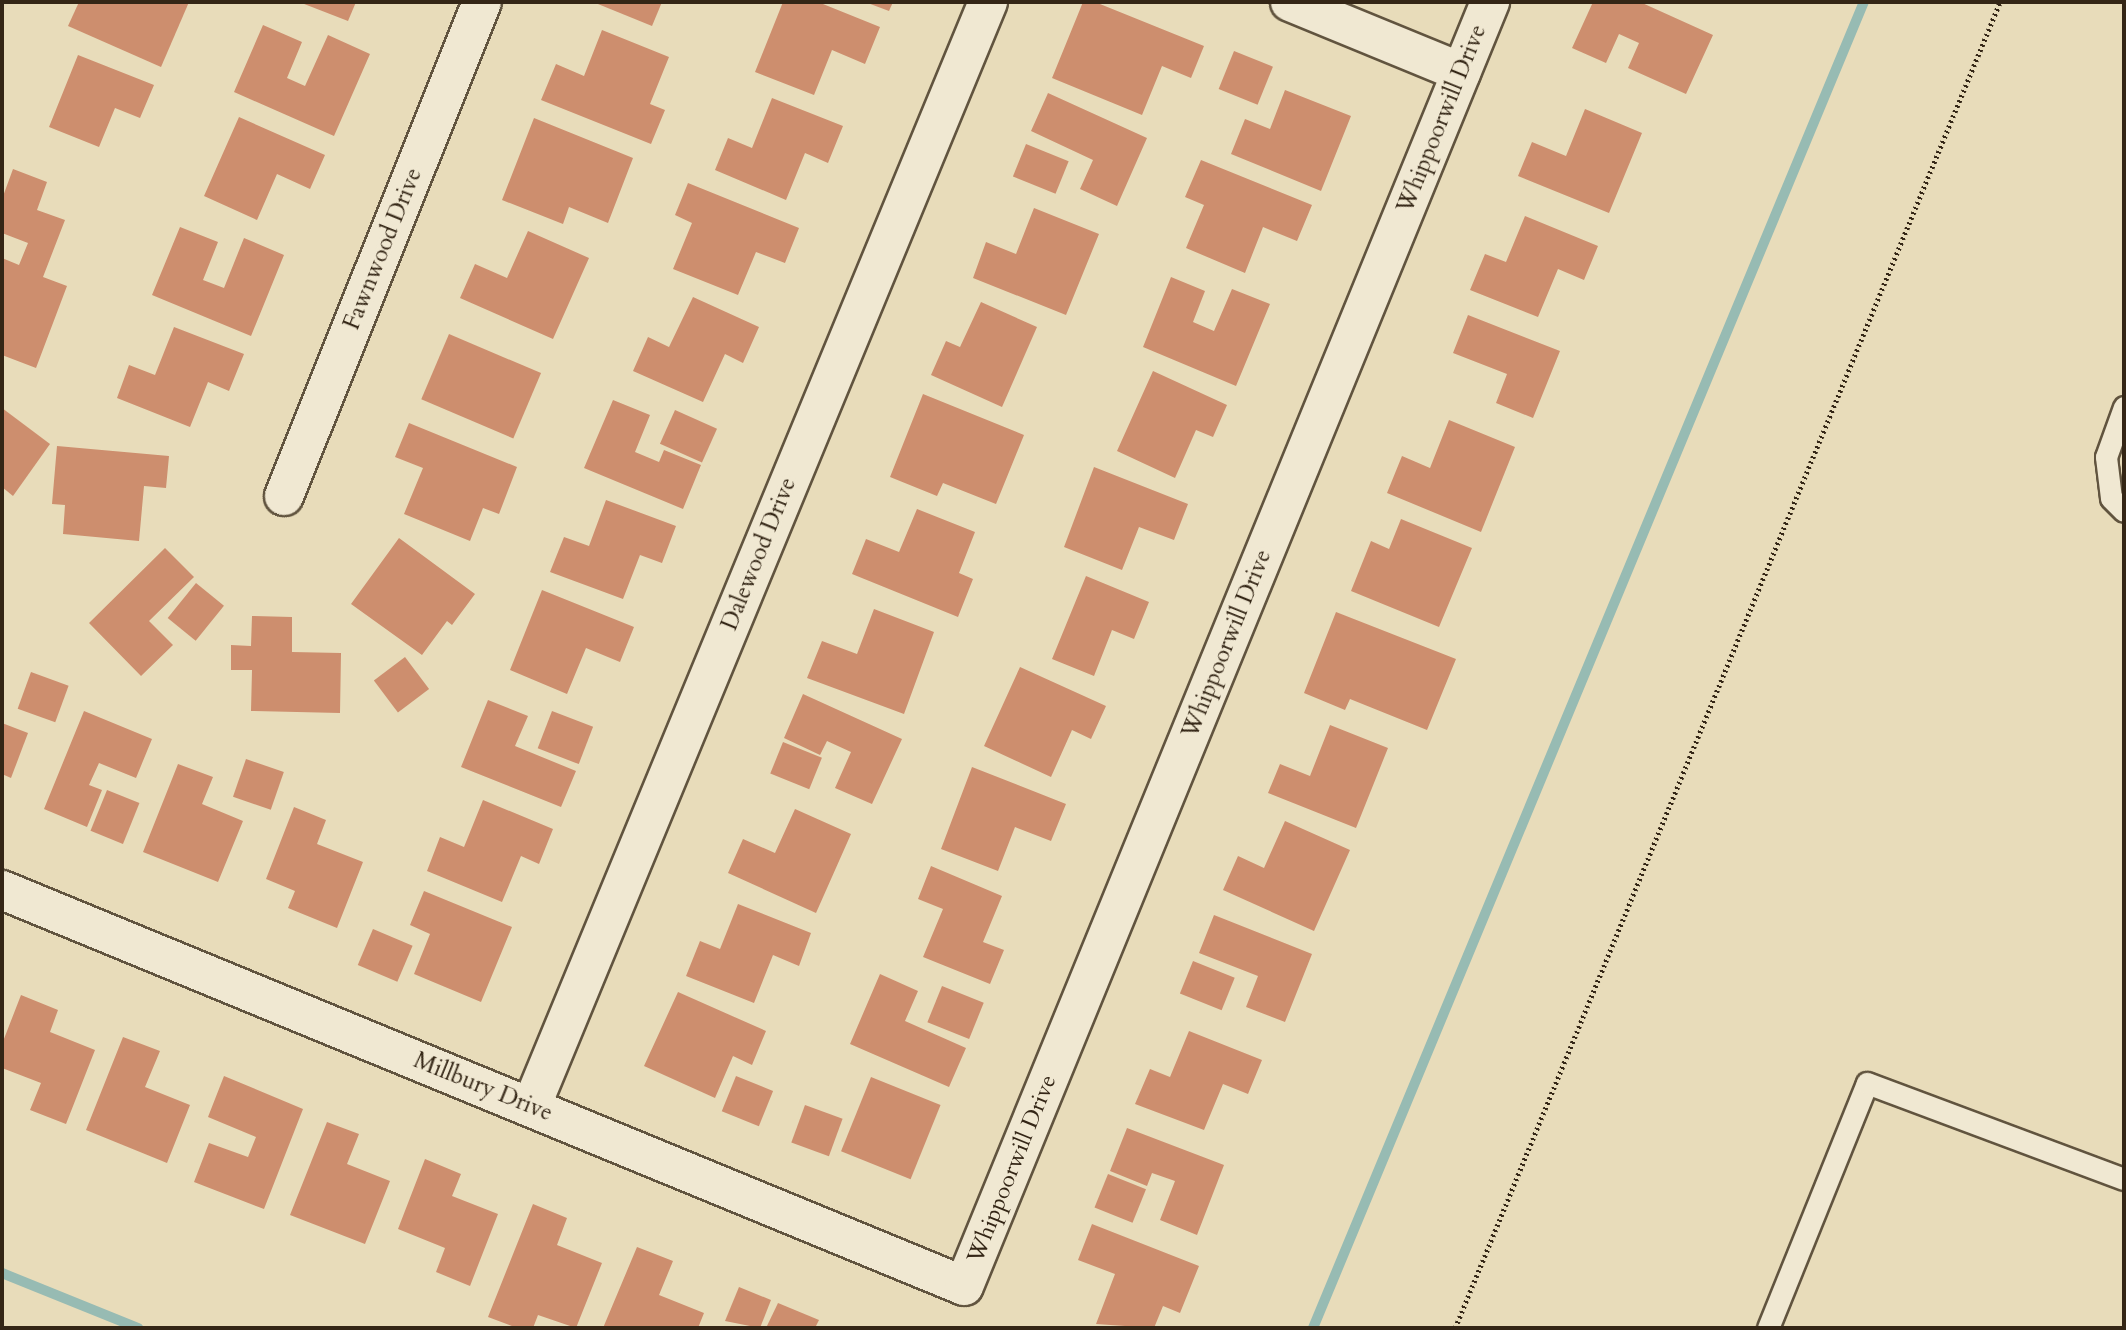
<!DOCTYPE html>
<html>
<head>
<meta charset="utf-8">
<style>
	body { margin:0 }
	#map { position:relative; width:2126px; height:1330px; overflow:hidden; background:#e8dcba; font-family:Cardo,serif }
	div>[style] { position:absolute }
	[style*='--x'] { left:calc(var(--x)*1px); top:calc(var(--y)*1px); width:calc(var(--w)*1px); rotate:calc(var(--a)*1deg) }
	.stream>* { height:10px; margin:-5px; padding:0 5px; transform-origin:5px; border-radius:5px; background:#97bbb3 }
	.building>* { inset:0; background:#cd8e6e; transform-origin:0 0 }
	.path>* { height:4.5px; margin-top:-2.25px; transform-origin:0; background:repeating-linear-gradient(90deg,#342616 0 2px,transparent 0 5.5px) }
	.roads { filter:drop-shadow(2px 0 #61543f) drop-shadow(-2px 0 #61543f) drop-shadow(0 2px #61543f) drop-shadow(0 -2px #61543f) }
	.service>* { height:21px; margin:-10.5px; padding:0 10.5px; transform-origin:10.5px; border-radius:10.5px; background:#f0e8d2 }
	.minor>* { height:38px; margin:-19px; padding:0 19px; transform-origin:19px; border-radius:19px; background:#f0e8d2 }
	span { translate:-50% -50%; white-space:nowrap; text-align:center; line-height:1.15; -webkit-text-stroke:7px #f0e8d2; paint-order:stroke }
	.street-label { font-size:23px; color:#342616 }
	.frame { position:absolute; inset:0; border:4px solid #342616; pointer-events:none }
</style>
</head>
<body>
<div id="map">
	<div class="stream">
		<i style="--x:2;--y:1273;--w:147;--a:22"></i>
		<i style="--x:1313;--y:1328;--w:1436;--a:-67.44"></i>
	</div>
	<div class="building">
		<i style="clip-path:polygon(79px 2px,189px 2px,161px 67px,68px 26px)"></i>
		<i style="clip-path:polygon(299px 2px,356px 2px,348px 21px)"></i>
		<i style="clip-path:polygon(593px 2px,662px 2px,652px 26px)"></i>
		<i style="clip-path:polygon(783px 2px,818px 2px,880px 27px,865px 64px,832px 50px,814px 95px,755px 72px)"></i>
		<i style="clip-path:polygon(865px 2px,893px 2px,889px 11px)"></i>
		<i style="clip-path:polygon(1083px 2px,1095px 2px,1204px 46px,1191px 78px,1162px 66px,1142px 115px,1052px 78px)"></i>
		<i style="clip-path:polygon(1593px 2px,1640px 2px,1713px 35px,1686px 94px,1628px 68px,1639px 43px,1619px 34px,1606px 63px,1572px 48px)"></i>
		<i style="clip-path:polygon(263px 25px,302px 42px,287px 78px,305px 86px,328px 35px,370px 54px,334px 136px,234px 92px)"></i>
		<i style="clip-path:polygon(602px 30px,669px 57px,650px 104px,665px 110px,651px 144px,541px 100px,556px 64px,584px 76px)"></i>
		<i style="left:1234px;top:51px;width:42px;height:41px;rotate:22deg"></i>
		<i style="clip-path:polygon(78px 55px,154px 85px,140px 118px,115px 108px,99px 147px,49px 127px)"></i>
		<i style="clip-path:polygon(1285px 90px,1351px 116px,1321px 191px,1231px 154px,1245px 119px,1270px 129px)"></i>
		<i style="clip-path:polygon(1048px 93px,1147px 138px,1117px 206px,1080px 189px,1093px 160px,1031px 131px)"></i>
		<i style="clip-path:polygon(772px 98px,843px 126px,828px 163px,805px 153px,786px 200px,715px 170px,728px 138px,752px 148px)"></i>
		<i style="clip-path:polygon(1585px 109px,1642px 133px,1609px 213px,1518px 176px,1532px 142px,1566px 156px)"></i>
		<i style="clip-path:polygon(239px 117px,325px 155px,310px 189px,277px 174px,257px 220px,204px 196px)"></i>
		<i style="clip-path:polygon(534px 118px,633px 158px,608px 223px,569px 207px,563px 224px,502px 200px)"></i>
		<i style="left:1026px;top:144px;width:46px;height:35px;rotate:22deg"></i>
		<i style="clip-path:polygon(1201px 160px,1312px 205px,1297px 241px,1263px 227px,1245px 273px,1186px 248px,1204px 205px,1185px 197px)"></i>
		<i style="clip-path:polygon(13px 169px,47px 182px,37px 210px,65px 220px,43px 277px,67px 286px,36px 368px,2px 355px,2px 258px,19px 265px,28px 243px,2px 233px,2px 199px)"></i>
		<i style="clip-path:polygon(688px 183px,799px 228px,785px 263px,756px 252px,738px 295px,673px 269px,692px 223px,675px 215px)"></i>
		<i style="clip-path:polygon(1034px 208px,1099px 234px,1066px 315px,973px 278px,986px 242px,1016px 254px)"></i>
		<i style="clip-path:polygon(1525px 216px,1598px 246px,1584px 280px,1558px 269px,1538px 317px,1470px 290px,1485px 254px,1506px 262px)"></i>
		<i style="clip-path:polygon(180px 227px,218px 242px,203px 280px,224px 288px,244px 238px,284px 255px,251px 336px,152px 295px)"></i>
		<i style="clip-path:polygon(528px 231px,589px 258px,553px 339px,460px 298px,475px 264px,507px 278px)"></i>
		<i style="clip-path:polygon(1171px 277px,1205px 291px,1193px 322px,1214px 331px,1232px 289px,1270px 304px,1236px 386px,1143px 347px)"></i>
		<i style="clip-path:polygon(693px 297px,759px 327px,743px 363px,725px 354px,703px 402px,633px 371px,648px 337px,669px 347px)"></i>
		<i style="clip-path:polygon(981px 302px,1037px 327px,1002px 407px,931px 375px,946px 341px,960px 347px)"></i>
		<i style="clip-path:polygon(1468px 315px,1560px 351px,1533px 418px,1496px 403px,1507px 374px,1453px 353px)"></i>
		<i style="clip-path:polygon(174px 327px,244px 354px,229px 391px,208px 382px,190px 427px,117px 398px,129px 365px,155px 375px)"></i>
		<i style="left:449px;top:334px;width:100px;height:71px;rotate:23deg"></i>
		<i style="clip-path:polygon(1153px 371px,1227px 405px,1213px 437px,1196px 430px,1175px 478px,1117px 451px)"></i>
		<i style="clip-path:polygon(923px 394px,1024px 435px,996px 504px,943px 483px,937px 496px,890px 477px)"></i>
		<i style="clip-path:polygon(613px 400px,650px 415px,635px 452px,659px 462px,664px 450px,701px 465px,683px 509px,584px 468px)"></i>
		<i style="clip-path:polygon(2px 408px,50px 444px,13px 496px,2px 487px)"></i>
		<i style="left:675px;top:410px;width:46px;height:37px;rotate:24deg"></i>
		<i style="clip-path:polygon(1449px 420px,1515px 447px,1481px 532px,1387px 493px,1402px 456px,1430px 468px)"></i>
		<i style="clip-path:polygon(409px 423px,517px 467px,499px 514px,483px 508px,470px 541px,404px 514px,423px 468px,395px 457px)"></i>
		<i style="clip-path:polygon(57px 446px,169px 456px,166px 488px,144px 486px,139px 541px,63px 534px,65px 505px,52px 504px)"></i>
		<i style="clip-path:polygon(1094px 467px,1188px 504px,1174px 540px,1139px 527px,1122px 570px,1064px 547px)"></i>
		<i style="clip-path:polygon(606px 500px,676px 526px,662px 563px,640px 555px,623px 599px,550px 572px,564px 537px,589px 546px)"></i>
		<i style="clip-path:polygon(917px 509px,975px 532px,959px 573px,973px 579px,958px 617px,852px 574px,866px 539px,899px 552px)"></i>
		<i style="clip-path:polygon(1401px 519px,1472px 548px,1439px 627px,1351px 591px,1371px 541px,1389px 549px)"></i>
		<i style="clip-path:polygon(399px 538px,475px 594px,452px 625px,447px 621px,422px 655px,351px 604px)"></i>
		<i style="clip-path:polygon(165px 548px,194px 577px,149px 621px,173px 645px,141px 676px,89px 623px)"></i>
		<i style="clip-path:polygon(1086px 576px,1149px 602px,1134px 639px,1112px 630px,1094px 676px,1052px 659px)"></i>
		<i style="left:196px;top:583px;width:36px;height:45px;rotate:39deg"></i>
		<i style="clip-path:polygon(542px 590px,634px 627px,620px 662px,586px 648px,567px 694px,510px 670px)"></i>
		<i style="clip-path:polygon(874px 609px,934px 632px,904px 714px,807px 678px,822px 641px,857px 654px)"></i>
		<i style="clip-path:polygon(1336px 612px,1456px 659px,1427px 730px,1350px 699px,1345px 710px,1304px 693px)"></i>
		<i style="clip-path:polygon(252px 616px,292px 617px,292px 652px,341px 653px,340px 713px,251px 711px,252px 670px,231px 670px,231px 645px,251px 646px)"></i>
		<i style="left:405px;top:657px;width:40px;height:39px;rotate:53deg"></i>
		<i style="clip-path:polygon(1020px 667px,1106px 706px,1091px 739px,1072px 730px,1051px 777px,984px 746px)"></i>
		<i style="left:31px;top:672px;width:40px;height:39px;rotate:20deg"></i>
		<i style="clip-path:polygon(803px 694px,902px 739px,872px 804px,835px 788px,851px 752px,827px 741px,820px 755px,784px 738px)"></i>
		<i style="clip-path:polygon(488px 700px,528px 716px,515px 746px,576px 771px,561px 807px,461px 767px)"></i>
		<i style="clip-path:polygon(84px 711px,152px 739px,136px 778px,99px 763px,89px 785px,102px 790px,87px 827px,44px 809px)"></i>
		<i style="left:552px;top:711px;width:44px;height:40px;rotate:21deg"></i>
		<i style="clip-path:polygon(2px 723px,28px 733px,11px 778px,2px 774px)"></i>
		<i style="clip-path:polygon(1330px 725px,1388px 748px,1356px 828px,1268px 793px,1280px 764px,1310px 776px)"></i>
		<i style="left:783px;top:742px;width:42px;height:34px;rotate:22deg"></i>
		<i style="left:246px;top:759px;width:40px;height:40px;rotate:19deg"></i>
		<i style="clip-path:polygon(178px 764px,213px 777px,202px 804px,243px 821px,218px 882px,143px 852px)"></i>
		<i style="clip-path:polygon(972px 767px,1066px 804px,1051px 841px,1015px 827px,998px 871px,941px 849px)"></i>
		<i style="left:107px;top:790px;width:35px;height:44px;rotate:22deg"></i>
		<i style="clip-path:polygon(483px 800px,553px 829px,539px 864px,521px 856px,502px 902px,427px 871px,440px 837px,464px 847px)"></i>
		<i style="clip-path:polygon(294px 807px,326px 820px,317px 844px,363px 862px,337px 928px,288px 908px,295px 891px,266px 879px)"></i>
		<i style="clip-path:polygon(795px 809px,851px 834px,816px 913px,728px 873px,743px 839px,775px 853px)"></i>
		<i style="clip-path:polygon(1285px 821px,1350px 850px,1314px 931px,1223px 890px,1238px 856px,1264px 868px)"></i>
		<i style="clip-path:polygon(931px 866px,1002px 896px,983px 942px,1004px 950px,990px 984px,923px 957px,943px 909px,918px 899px)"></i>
		<i style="clip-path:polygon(424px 891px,512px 927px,481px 1002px,414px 974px,430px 934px,410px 925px)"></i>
		<i style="clip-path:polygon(738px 904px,811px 933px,799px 966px,773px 955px,754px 1003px,686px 976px,700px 941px,720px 949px)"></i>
		<i style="clip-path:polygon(1214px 915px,1312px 954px,1285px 1022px,1246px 1007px,1258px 976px,1199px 953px)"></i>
		<i style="left:373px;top:929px;width:43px;height:39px;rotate:23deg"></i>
		<i style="left:1193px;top:961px;width:45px;height:35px;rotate:22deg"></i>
		<i style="clip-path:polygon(880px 974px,918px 991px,905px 1021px,966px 1048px,949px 1087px,850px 1044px)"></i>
		<i style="left:942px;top:986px;width:45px;height:39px;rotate:22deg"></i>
		<i style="clip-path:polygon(678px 992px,766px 1031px,752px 1065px,733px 1056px,715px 1098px,644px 1066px)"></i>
		<i style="clip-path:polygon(21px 995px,58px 1010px,50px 1032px,95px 1050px,66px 1124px,30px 1110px,41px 1083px,2px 1068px,2px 1044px)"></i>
		<i style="clip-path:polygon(1189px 1031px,1262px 1060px,1248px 1094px,1223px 1084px,1204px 1130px,1135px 1104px,1150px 1069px,1170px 1077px)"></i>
		<i style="clip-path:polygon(123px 1037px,160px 1051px,145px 1087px,190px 1105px,167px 1163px,86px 1130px)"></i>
		<i style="clip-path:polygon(224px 1076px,303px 1109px,264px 1209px,194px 1182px,209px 1143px,248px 1157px,256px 1137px,208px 1117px)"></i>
		<i style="left:736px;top:1076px;width:40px;height:38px;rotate:22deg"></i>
		<i style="left:871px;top:1077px;width:75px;height:80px;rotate:22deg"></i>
		<i style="left:805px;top:1105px;width:40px;height:40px;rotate:20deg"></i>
		<i style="clip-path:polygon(327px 1122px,359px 1134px,347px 1164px,390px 1181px,365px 1244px,290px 1215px)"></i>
		<i style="clip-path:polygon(1127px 1128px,1224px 1165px,1197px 1235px,1160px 1220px,1175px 1181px,1152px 1173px,1147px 1186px,1110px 1171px)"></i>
		<i style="clip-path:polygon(425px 1159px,461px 1174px,452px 1196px,498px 1214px,470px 1286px,436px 1272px,445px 1248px,398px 1229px)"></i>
		<i style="left:1108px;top:1174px;width:41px;height:36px;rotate:22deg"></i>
		<i style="clip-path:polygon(533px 1204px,567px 1218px,557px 1245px,602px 1263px,576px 1328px,538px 1315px,533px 1328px,517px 1328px,488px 1317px)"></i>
		<i style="clip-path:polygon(1092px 1224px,1199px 1266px,1180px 1313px,1163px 1306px,1154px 1328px,1096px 1324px,1115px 1274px,1078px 1260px)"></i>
		<i style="clip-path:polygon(637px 1247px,673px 1261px,659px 1295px,704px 1313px,698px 1328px,603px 1328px)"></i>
		<i style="clip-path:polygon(739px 1287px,771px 1300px,760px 1328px,725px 1321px)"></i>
		<i style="clip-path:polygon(778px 1303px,819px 1320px,815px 1328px,766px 1328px)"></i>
	</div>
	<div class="path">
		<i style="--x:1455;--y:1328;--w:1434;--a:-67.66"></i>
	</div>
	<div class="roads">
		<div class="service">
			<i style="--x:2124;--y:407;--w:53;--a:109.8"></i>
			<i style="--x:2106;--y:457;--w:41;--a:83"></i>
			<i style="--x:2111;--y:498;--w:18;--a:45"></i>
			<i style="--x:1768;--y:1328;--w:264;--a:-68"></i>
			<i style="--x:1867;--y:1083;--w:274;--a:20.5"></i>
		</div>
		<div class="minor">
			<i style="--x:1290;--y:2;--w:185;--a:22.3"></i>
			<i style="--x:284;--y:496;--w:532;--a:-68.16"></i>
			<i style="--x:2;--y:890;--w:1040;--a:22.37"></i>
			<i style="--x:964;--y:1286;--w:1388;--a:-67.72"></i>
			<i style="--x:531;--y:1107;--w:1196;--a:-67.53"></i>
		</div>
	</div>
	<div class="street-label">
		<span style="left:1442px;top:119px;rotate:-68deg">Whippoorwill Drive</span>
		<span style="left:383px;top:249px;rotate:-68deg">Fawnwood Drive</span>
		<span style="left:759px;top:554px;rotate:-68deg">Dalewood Drive</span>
		<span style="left:1227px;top:644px;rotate:-68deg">Whippoorwill Drive</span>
		<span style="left:483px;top:1087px;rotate:22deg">Millbury Drive</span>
		<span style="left:1012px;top:1169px;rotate:-68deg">Whippoorwill Drive</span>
	</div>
	<div class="frame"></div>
</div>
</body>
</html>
